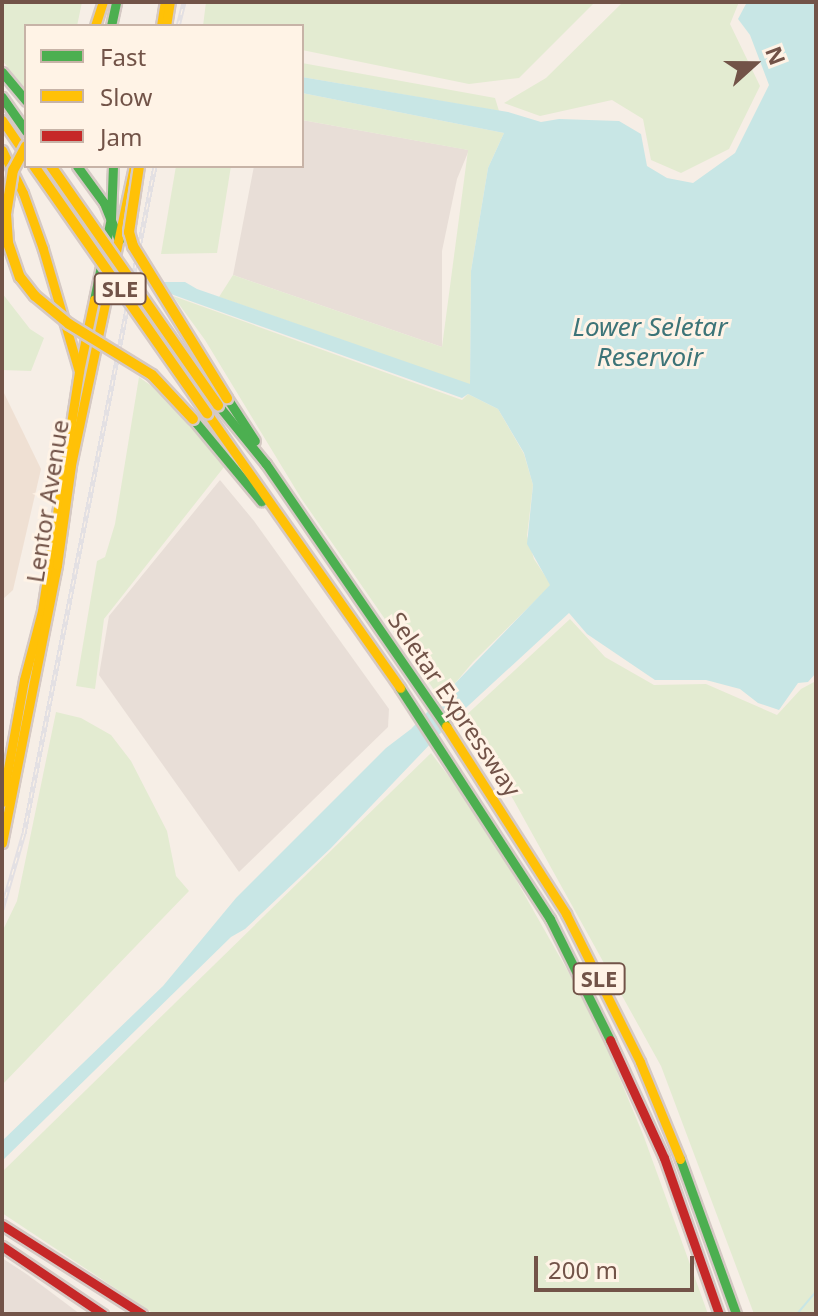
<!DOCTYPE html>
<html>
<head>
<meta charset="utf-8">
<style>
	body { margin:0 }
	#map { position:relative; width:818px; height:1316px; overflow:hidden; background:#f6eee6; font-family:"Noto Sans",sans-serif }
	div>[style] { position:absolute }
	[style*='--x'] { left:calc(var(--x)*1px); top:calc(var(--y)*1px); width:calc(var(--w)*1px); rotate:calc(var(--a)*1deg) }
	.residential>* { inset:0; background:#efe0d3 }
	.industrial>* { inset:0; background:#e8ded7 }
	.green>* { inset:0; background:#e3ebd1 }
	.water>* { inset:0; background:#c8e6e5 }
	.stream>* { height:2px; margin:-1px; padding:0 1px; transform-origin:1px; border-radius:1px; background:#c8e6e5 }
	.roads { filter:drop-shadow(2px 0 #d5c9c4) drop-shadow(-2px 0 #d5c9c4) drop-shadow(0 2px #d5c9c4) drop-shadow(0 -2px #d5c9c4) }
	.fast>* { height:9px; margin:-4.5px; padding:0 4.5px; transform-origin:4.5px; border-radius:4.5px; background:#4caf50 }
	.slow>* { height:9px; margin:-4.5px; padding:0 4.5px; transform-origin:4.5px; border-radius:4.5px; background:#ffc107 }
	.jam>* { height:9px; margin:-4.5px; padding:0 4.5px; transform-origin:4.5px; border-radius:4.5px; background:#c62828 }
	.rail>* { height:5px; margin-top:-2.5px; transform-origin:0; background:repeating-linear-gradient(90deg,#fff3e6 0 6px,#e3e0e3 0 12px); box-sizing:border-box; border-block:2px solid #e3e0e3 }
	.bridges { filter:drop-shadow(2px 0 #d5c9c4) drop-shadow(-2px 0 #d5c9c4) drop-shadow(0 2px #d5c9c4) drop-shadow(0 -2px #d5c9c4) }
	.slow-bridge>* { height:10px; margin:-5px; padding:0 5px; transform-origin:5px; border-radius:5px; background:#ffc107 }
	span { translate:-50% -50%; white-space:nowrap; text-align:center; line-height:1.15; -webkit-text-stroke:6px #fff3e6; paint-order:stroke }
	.shield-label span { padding:2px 6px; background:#fff3e6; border:2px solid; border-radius:6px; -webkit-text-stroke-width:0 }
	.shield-label { font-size:22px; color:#725348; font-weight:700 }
	.street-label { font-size:24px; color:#725348 }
	.water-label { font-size:26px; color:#3c7478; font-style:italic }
	.frame { position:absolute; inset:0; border:4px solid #725348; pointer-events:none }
	.legend { position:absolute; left:24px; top:24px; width:280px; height:144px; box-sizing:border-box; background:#fff3e6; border:2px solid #c7b3a7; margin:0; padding:10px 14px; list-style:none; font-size:24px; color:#725348 }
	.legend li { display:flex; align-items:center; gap:16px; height:40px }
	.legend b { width:40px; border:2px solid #c7b3a7 }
	.north { position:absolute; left:714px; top:24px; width:80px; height:80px; -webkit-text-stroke:6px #fff3e6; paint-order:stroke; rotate:69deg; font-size:22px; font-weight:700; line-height:32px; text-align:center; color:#725348 }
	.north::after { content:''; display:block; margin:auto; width:28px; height:36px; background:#725348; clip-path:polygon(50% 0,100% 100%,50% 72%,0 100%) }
	.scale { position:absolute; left:534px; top:1256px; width:160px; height:36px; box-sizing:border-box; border:4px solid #725348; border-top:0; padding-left:10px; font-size:24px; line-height:28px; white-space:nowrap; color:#725348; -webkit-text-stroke:6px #fff3e6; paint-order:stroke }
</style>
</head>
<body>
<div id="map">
	<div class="residential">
		<i style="clip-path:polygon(2px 389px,41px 469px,13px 590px,2px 600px)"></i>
	</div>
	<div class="industrial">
		<i style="clip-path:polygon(302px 120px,469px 150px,457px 179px,442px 251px,442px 347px,233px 275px,254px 166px,302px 166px)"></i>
		<i style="clip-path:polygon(220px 480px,254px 521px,389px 709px,388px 727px,239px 872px,99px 675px,109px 616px)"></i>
		<i style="clip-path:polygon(2px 1258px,28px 1275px,80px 1314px,2px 1314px)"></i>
	</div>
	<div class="green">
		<i style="clip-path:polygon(2px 2px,82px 2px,77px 26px,26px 26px,26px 90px,2px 60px)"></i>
		<i style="clip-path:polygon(206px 2px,595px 2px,519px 78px,469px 84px,302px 50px,302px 26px,203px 26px)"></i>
		<i style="clip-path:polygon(623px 2px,739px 2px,730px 24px,760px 86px,729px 149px,681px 173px,651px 160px,643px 119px,612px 100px,540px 116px,504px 103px,546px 78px)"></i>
		<i style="clip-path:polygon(302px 63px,495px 98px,499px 111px,302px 77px)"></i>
		<i style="clip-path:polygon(302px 93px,504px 133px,488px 168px,471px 271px,470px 385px,219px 297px,233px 275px,442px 347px,468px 150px,302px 120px)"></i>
		<i style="clip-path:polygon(176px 166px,231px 166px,217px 253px,161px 254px)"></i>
		<i style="clip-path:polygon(2px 293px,30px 329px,44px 338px,31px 371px,2px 370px)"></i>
		<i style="clip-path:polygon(173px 296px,462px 400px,468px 394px,498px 409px,524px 454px,533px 485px,527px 536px,534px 559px,551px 585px,473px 662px,441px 700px,301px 498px,205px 340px)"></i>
		<i style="clip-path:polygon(139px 377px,167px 397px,224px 467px,104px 619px,95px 689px,76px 686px,97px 561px,105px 557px,115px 524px)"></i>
		<i style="clip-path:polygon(570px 619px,605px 657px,654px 685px,706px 684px,777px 715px,801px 689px,816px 681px,816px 1314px,754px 1314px,661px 1066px,513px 799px,462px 719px)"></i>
		<i style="clip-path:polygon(56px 712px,81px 718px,111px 735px,131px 761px,167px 831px,176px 876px,189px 891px,2px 1085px,2px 932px,17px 901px)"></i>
		<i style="clip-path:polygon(431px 753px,482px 820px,595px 1019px,644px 1137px,708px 1314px,154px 1314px,2px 1213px,2px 1172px)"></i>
	</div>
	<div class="water">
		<i style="clip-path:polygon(747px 2px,816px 2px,816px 673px,808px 682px,798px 683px,779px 710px,758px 703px,740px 689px,706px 680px,655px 680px,587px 634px,569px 613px,456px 717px,331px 848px,245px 929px,231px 937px,2px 1161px,2px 1141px,163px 986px,236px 898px,386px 748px,411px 729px,550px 585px,527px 544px,533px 485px,524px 453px,498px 409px,468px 394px,462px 398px,168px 293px,163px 282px,185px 282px,197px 289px,470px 384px,471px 271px,488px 168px,504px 133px,302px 93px,302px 77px,508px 112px,541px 122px,559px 119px,619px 121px,641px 134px,647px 166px,667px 178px,693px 183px,735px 153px,769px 85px,750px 35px,738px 19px)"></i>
	</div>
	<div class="stream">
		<i style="--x:797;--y:1314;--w:30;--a:-50"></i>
	</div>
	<div class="roads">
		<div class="fast">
			<i style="--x:111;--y:26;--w:25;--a:-78"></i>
			<i style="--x:2;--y:72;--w:38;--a:50"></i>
			<i style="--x:2;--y:97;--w:42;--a:54.8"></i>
			<i style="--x:77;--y:166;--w:46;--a:53.9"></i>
			<i style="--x:104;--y:203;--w:40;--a:68"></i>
			<i style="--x:94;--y:300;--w:84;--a:-78.3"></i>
			<i style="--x:111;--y:218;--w:52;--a:-87.8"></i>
			<i style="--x:227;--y:398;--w:51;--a:56.9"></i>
			<i style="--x:218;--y:405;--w:76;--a:50.9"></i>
			<i style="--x:266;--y:464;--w:318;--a:55.5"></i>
			<i style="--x:193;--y:419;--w:107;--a:50.3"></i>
			<i style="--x:400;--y:688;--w:275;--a:57"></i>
			<i style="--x:550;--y:919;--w:135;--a:63.6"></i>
			<i style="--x:680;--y:1159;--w:165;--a:70.1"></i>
		</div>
		<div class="slow">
			<i style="--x:95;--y:26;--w:25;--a:-72"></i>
			<i style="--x:161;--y:26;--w:24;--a:-81"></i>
			<i style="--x:166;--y:26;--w:24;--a:-81"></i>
			<i style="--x:2;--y:120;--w:42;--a:55.6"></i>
			<i style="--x:2;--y:150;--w:48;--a:64"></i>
			<i style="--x:23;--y:193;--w:59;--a:70.3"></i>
			<i style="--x:43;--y:249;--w:127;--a:73.6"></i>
			<i style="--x:207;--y:413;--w:336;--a:54.9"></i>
			<i style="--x:446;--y:726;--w:223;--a:57.4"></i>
			<i style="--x:566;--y:914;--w:165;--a:63.4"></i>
			<i style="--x:640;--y:1062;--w:105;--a:67.6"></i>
			<i style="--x:2;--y:802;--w:124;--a:-79.8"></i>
			<i style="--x:24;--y:680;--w:71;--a:-75.4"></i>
			<i style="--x:42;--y:611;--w:243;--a:-81.2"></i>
			<i style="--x:79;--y:371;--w:73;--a:-78.1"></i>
			<i style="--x:2;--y:843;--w:283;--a:-78.8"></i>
			<i style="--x:57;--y:565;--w:101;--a:-82"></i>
			<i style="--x:71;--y:465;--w:306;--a:-78.1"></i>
		</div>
		<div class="jam">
			<i style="--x:610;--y:1040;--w:130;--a:65.4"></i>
			<i style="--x:664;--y:1158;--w:165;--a:70.6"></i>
			<i style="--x:2;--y:1225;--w:166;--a:32.4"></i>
			<i style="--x:2;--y:1246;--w:122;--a:34"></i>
		</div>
	</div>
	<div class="rail">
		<i style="--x:178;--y:26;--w:25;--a:-76"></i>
		<i style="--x:2;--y:909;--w:79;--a:-73.9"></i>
		<i style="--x:24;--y:833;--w:680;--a:-78.89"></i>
	</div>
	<div class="bridges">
		<div class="slow-bridge">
			<i style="--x:26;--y:146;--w:27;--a:118"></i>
			<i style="--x:13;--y:170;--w:45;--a:99"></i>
			<i style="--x:6;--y:214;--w:29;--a:86"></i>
			<i style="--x:8;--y:243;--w:36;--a:71"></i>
			<i style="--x:20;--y:277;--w:24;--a:52"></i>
			<i style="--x:35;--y:296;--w:44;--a:39.5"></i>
			<i style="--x:69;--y:324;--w:97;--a:31.6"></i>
			<i style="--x:152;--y:375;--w:60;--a:47"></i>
			<i style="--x:34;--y:166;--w:302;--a:55"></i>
			<i style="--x:51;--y:166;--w:292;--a:55.1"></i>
			<i style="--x:139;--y:166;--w:67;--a:98.6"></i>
			<i style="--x:129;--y:232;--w:15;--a:74"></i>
			<i style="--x:133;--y:246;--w:179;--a:58.3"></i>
		</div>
	</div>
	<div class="shield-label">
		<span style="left:120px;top:289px">SLE</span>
		<span style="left:599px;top:979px">SLE</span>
	</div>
	<div class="street-label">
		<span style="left:47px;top:501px;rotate:-81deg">Lentor Avenue</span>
		<span style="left:455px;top:704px;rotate:56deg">Seletar Expressway</span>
	</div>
	<div class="water-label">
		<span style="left:650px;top:342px">Lower Seletar<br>Reservoir</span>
	</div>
	<div class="frame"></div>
	<ul class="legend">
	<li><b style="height:10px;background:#4caf50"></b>Fast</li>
	<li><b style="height:10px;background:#ffc107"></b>Slow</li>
	<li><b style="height:10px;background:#c62828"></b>Jam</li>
	</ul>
	<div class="north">N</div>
	<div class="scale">200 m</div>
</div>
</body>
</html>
